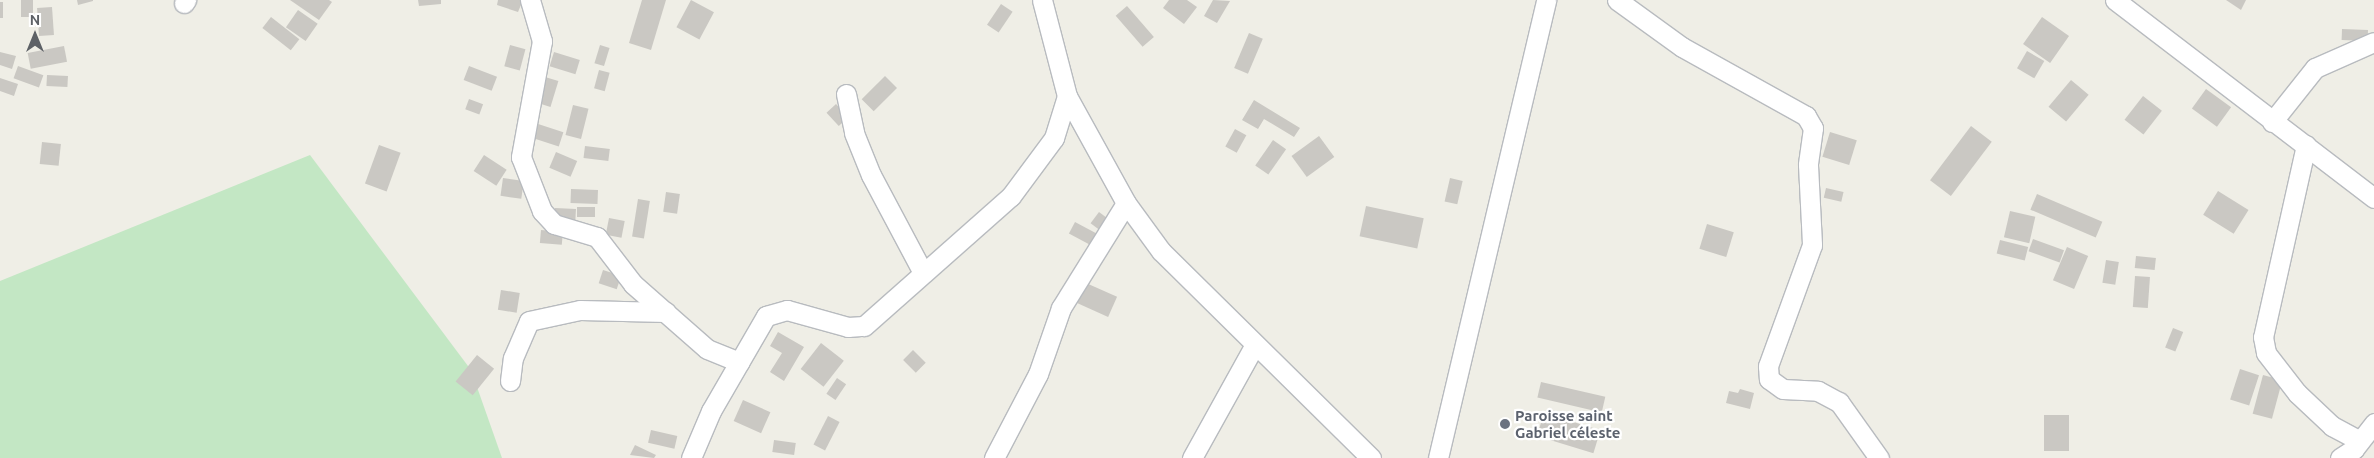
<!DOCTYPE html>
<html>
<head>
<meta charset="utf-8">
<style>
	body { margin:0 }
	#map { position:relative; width:2374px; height:458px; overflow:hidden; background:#efeee6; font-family:Ubuntu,sans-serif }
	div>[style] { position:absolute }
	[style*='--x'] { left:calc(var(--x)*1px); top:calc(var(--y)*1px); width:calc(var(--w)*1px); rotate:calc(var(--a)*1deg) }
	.green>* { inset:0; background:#c3e7c4 }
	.building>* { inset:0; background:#cac8c3; transform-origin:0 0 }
	.roads { filter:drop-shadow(1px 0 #b8bbbf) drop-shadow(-1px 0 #b8bbbf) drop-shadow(0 1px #b8bbbf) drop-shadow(0 -1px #b8bbbf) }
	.street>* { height:19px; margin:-9.5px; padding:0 9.5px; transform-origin:9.5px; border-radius:9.5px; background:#fff }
	.dots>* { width:14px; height:14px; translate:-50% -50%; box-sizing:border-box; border:2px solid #fff; border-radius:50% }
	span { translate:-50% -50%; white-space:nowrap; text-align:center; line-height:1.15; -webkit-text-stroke:4.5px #fff; paint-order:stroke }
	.worship-label { font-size:15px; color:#5b616d; font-weight:700 }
	.left { translate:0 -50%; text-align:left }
	.north { position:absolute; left:10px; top:10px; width:50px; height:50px; -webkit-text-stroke:4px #fff; paint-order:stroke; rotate:0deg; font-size:14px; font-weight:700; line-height:20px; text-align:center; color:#5d6166 }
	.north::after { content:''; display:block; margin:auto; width:18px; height:22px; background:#5d6166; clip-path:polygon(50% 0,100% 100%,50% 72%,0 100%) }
</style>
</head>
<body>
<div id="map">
	<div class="green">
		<i style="clip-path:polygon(310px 155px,471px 370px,502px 458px,0 458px,0 281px)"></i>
	</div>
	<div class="building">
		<i style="left:21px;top:0;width:12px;height:17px"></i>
		<i style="clip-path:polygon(77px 0,93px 0,93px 1px,78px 5px)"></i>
		<i style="clip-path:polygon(290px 0,329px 0,332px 2px,319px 20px)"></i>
		<i style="clip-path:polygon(418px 0,441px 0,441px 4px,419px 6px)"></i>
		<i style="clip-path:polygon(498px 0,523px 0,518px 12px,497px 5px)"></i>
		<i style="clip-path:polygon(642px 0,666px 0,651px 50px,629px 43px)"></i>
		<i style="left:691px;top:0;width:26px;height:31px;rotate:28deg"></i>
		<i style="clip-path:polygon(1169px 0,1187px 0,1197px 7px,1184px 24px,1163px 8px)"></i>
		<i style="clip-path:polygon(1213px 0,1230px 1px,1217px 23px,1204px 16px)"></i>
		<i style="clip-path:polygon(2226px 0,2246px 0,2241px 10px)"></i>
		<i style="left:0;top:2px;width:3px;height:16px"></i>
		<i style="left:1001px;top:4px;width:14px;height:25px;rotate:34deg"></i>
		<i style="left:1127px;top:6px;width:41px;height:15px;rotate:49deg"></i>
		<i style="left:52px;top:7px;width:28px;height:15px;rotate:86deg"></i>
		<i style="left:298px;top:10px;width:24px;height:21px;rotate:35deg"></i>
		<i style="left:271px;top:17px;width:36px;height:14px;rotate:38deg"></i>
		<i style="left:2042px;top:17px;width:33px;height:33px;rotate:35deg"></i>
		<i style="left:2342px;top:29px;width:26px;height:11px;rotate:2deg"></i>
		<i style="left:1249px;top:33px;width:15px;height:38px;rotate:23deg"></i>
		<i style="left:510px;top:45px;width:16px;height:22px;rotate:15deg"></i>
		<i style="left:600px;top:45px;width:10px;height:19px;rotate:17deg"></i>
		<i style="left:64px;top:46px;width:16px;height:37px;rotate:79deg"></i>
		<i style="left:2027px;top:51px;width:20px;height:20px;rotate:30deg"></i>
		<i style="clip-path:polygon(0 52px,16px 56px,12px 69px,0 65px)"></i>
		<i style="left:554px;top:52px;width:27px;height:15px;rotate:17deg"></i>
		<i style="left:18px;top:66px;width:27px;height:13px;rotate:20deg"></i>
		<i style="left:469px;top:66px;width:30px;height:15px;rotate:21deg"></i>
		<i style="left:599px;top:70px;width:11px;height:19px;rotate:15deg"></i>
		<i style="left:47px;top:75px;width:21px;height:11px;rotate:3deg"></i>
		<i style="left:885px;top:76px;width:17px;height:33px;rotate:45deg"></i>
		<i style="left:545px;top:77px;width:14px;height:27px;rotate:17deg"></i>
		<i style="clip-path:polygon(0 78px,18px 84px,14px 96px,0 91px)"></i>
		<i style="left:2071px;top:80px;width:23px;height:35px;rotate:40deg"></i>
		<i style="left:2206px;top:89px;width:31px;height:24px;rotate:36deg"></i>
		<i style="left:2143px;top:96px;width:24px;height:30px;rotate:38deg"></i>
		<i style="left:469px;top:99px;width:15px;height:11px;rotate:20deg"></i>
		<i style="clip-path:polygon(1254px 100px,1300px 128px,1294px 137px,1264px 119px,1258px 129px,1242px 120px)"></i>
		<i style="left:836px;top:104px;width:18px;height:13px;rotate:47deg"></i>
		<i style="left:573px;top:105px;width:16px;height:31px;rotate:14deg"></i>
		<i style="left:532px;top:122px;width:33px;height:15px;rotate:18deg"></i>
		<i style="left:1971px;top:126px;width:26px;height:68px;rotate:37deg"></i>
		<i style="left:1235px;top:129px;width:13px;height:20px;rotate:29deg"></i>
		<i style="left:1830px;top:132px;width:28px;height:26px;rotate:17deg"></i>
		<i style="left:1319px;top:136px;width:26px;height:34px;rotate:54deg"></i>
		<i style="left:1273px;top:140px;width:16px;height:31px;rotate:35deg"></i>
		<i style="left:42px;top:142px;width:19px;height:22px;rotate:6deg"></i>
		<i style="left:379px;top:145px;width:23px;height:41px;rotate:20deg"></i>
		<i style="left:585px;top:146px;width:25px;height:12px;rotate:7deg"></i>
		<i style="left:556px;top:152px;width:23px;height:17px;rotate:23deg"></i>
		<i style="left:484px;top:155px;width:27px;height:19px;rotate:33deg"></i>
		<i style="left:503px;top:178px;width:21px;height:18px;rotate:8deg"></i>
		<i style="left:1450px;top:178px;width:13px;height:24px;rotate:13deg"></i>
		<i style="left:1826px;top:188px;width:18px;height:10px;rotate:13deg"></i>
		<i style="left:571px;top:189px;width:27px;height:14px;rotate:2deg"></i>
		<i style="left:2218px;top:191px;width:36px;height:28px;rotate:32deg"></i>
		<i style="left:666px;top:192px;width:14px;height:20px;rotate:8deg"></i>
		<i style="left:2037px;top:194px;width:71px;height:17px;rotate:23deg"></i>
		<i style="left:638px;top:199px;width:12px;height:38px;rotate:9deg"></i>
		<i style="left:1366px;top:206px;width:59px;height:31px;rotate:12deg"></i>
		<i style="left:577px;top:207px;width:18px;height:10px"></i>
		<i style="left:555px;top:208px;width:21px;height:13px;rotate:3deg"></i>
		<i style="left:2010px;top:211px;width:26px;height:27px;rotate:13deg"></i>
		<i style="left:1099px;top:212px;width:15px;height:14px;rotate:37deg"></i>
		<i style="left:609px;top:218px;width:16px;height:17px;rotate:11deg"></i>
		<i style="left:1075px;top:222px;width:26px;height:13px;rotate:28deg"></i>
		<i style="left:1707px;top:224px;width:28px;height:26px;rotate:17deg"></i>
		<i style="left:541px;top:230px;width:22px;height:13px;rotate:5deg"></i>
		<i style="left:2033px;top:239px;width:33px;height:13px;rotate:20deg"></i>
		<i style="left:2000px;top:240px;width:29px;height:14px;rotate:14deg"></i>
		<i style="left:2067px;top:247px;width:23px;height:36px;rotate:23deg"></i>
		<i style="left:2136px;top:256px;width:20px;height:12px;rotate:6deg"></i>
		<i style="left:2106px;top:260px;width:13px;height:23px;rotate:9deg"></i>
		<i style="left:603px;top:270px;width:19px;height:14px;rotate:18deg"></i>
		<i style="left:2135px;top:276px;width:15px;height:31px;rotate:4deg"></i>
		<i style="left:1086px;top:283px;width:34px;height:22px;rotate:24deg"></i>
		<i style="left:501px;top:290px;width:19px;height:20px;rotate:9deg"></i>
		<i style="left:2173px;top:328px;width:11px;height:21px;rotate:22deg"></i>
		<i style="clip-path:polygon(778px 332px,804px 347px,784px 381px,770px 372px,782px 353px,770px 346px)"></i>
		<i style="left:821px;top:343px;width:29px;height:33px;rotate:38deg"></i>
		<i style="left:913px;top:350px;width:18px;height:14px;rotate:45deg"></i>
		<i style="left:477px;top:355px;width:22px;height:34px;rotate:39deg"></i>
		<i style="left:2240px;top:369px;width:20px;height:32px;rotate:18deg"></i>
		<i style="left:2263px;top:375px;width:20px;height:40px;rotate:15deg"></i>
		<i style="left:837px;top:378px;width:11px;height:19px;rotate:34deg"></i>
		<i style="left:1541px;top:382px;width:66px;height:16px;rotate:13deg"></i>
		<i style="clip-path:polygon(1740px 389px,1754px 393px,1750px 409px,1726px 403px,1729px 391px,1738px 393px)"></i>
		<i style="left:743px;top:400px;width:30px;height:23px;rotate:24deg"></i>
		<i style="left:1544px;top:413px;width:59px;height:24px;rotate:17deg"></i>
		<i style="left:2044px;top:415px;width:25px;height:36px"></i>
		<i style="left:828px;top:416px;width:13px;height:32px;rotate:27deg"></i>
		<i style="left:651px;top:430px;width:27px;height:13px;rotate:13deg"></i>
		<i style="left:774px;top:440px;width:22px;height:12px;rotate:8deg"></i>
		<i style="clip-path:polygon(635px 445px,656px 455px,654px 458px,630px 455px)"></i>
	</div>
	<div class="roads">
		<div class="street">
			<i style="--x:530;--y:0;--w:43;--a:73.7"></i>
			<i style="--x:542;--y:41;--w:118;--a:100.3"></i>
			<i style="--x:521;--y:157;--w:58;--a:68.7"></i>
			<i style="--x:542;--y:211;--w:18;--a:47"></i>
			<i style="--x:554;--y:224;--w:45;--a:16.8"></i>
			<i style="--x:597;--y:237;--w:59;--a:52.5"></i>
			<i style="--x:633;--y:284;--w:98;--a:41.3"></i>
			<i style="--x:707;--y:349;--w:35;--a:22"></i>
			<i style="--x:1042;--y:0;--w:99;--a:75.4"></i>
			<i style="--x:1067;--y:96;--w:122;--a:61.1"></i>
			<i style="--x:1126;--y:203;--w:59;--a:53.9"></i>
			<i style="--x:1161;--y:251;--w:295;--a:44.6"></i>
			<i style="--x:1617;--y:0;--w:80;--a:35.9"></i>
			<i style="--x:1682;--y:47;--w:142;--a:29.1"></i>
			<i style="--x:1806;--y:116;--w:14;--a:60"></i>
			<i style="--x:1813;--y:128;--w:37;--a:98"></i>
			<i style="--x:1808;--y:165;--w:80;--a:87.1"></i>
			<i style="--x:1812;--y:245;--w:129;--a:110"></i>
			<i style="--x:1768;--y:366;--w:13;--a:86"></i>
			<i style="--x:1769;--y:379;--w:17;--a:36"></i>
			<i style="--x:1783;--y:389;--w:35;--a:3"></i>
			<i style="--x:1818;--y:391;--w:24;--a:28"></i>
			<i style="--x:1839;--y:402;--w:69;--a:54.5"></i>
			<i style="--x:2115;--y:0;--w:326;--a:37.4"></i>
			<i style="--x:184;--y:3;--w:4;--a:-56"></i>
			<i style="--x:846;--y:94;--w:40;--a:78"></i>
			<i style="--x:854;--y:133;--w:45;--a:68"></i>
			<i style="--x:871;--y:175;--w:111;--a:62"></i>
			<i style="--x:2272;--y:122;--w:69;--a:-51.5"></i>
			<i style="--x:2315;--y:68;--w:64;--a:-23.8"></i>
			<i style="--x:2306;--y:145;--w:197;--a:102.6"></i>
			<i style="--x:2263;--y:337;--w:16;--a:79"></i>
			<i style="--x:2266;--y:353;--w:51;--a:52.2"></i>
			<i style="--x:2297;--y:393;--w:48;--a:43.3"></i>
			<i style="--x:2332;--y:426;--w:30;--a:28"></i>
			<i style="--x:510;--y:381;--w:23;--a:-83"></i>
			<i style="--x:513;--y:358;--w:40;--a:-66.6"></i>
			<i style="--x:529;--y:321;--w:52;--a:-12.2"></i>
			<i style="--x:580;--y:310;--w:86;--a:1.3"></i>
			<i style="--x:691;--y:458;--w:51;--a:-66.9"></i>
			<i style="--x:711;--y:411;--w:110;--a:-59.9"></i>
			<i style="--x:766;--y:316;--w:22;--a:-16"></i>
			<i style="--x:787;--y:310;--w:63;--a:15.6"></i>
			<i style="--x:848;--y:327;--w:16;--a:-4"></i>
			<i style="--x:864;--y:326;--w:196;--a:-41.5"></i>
			<i style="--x:1011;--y:196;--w:72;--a:-53.4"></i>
			<i style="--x:1054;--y:138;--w:44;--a:-72.8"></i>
			<i style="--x:994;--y:458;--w:95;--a:-62.4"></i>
			<i style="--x:1038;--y:374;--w:70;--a:-70.8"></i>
			<i style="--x:1061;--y:308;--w:123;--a:-58.2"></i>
			<i style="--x:1192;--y:458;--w:128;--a:-61"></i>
			<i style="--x:1438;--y:458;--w:471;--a:-76.7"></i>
			<i style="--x:2340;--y:458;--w:17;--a:-33"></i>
			<i style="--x:2354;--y:449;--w:33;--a:-52"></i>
		</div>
	</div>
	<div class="dots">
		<i style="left:1505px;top:424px;background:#6b7280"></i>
	</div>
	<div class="worship-label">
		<span class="left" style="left:1515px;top:424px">Paroisse saint<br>Gabriel céleste</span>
	</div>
	<div class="north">N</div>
</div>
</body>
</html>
